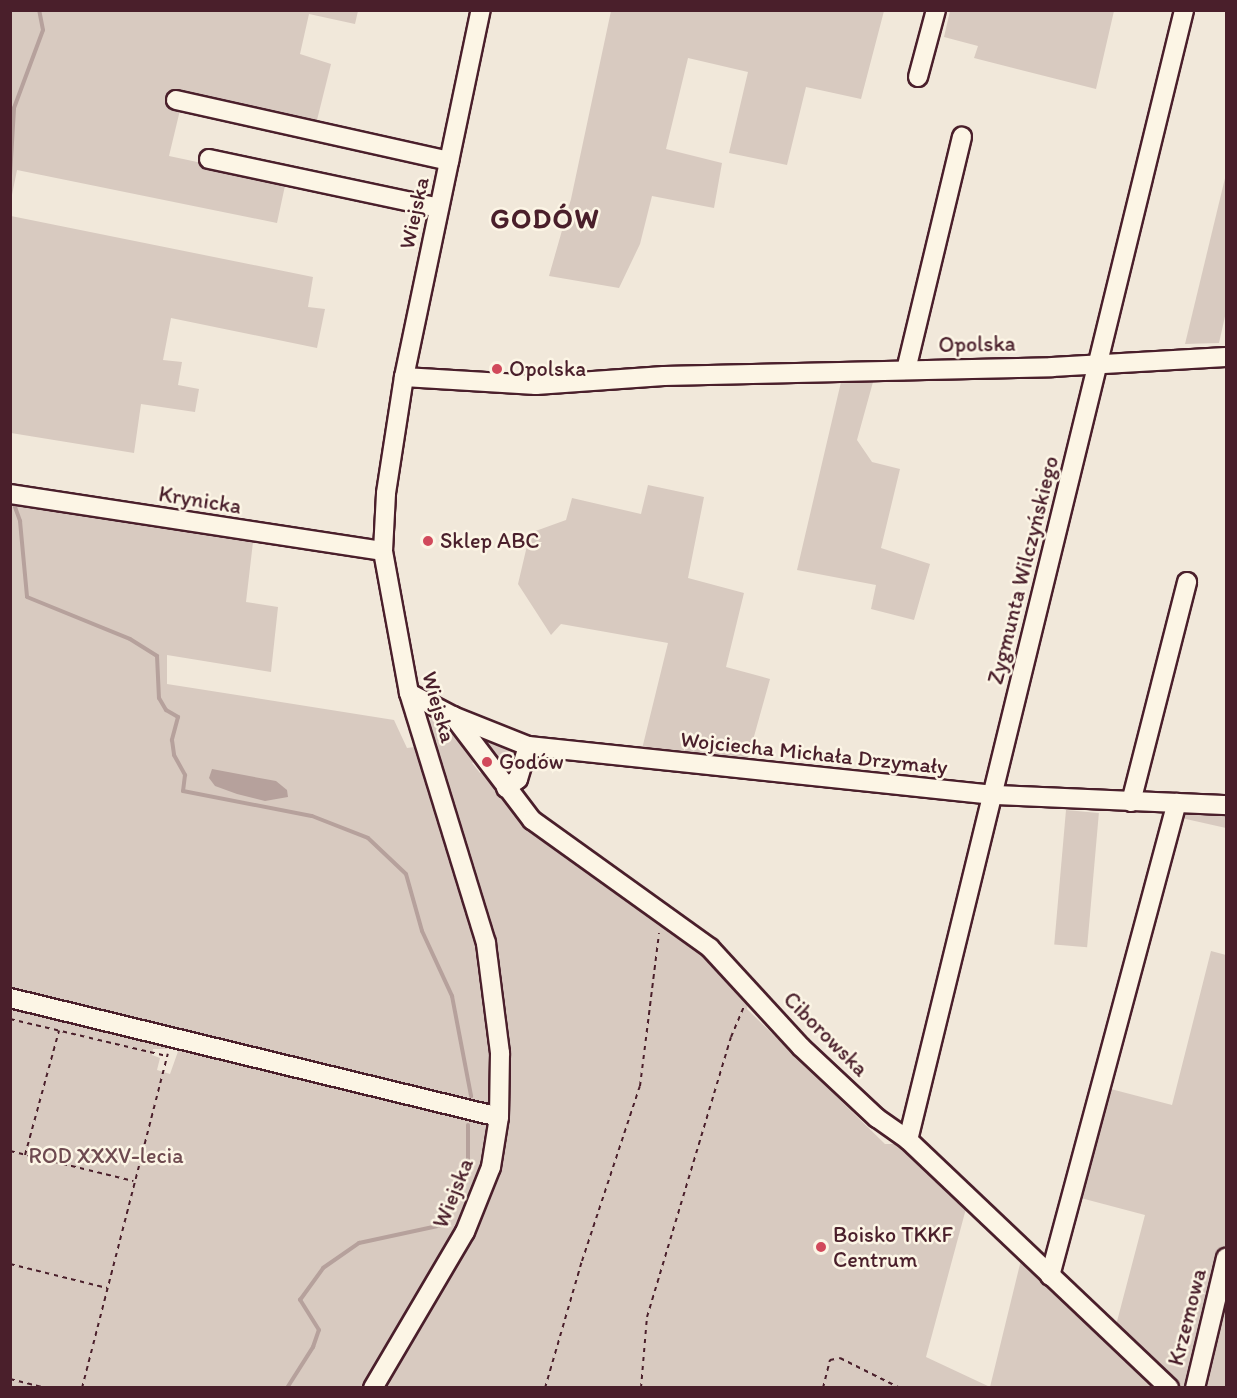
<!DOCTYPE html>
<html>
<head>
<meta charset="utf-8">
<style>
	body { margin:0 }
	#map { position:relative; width:1237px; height:1398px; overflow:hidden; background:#f1e8da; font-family:Itim,sans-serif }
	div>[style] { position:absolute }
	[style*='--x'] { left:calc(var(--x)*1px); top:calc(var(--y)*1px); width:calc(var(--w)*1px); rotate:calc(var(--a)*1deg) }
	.green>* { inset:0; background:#d8cac0; transform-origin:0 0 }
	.water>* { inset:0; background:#b6a19c }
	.stream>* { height:4px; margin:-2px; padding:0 2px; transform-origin:2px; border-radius:2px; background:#b6a19c }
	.path>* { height:2px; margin-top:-1px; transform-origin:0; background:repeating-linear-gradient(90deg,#4a1f2b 0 4.5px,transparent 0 9px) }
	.roads { filter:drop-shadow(2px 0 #4a1f2b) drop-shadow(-2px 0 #4a1f2b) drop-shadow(0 2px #4a1f2b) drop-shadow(0 -2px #4a1f2b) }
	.minor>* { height:18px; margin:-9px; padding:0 9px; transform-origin:9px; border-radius:9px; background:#fcf5e5 }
	.dots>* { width:16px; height:16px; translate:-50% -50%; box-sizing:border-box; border:3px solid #fcf5e5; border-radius:50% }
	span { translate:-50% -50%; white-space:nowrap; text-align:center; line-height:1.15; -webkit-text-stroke:5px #fcf5e5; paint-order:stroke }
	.street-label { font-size:22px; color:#4a1f2b }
	.poi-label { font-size:22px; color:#4a1f2b }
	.left { translate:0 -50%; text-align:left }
	.park-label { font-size:22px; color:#6e4a50 }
	.district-label { font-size:28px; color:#4a1f2b; font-weight:700; letter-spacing:1.5px }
	.frame { position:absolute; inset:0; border:12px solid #4a1f2b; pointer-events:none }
</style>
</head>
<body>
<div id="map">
	<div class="green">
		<i style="clip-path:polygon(10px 11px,358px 11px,355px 24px,309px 14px,300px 54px,331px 64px,313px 136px,181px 106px,169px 156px,286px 181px,277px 223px,17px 170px,11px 200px)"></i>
		<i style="clip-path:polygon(611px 11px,884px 11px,861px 99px,806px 87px,787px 165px,729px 153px,748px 72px,688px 58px,666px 149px,722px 163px,714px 208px,652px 196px,640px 244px,619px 288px,549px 276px,571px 199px)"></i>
		<i style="clip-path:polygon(950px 11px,1114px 11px,1096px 89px,974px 58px,978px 46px,944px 37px)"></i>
		<i style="clip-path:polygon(1226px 174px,1226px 312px,1219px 343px,1185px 344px)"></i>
		<i style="clip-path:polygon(11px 216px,313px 277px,308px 307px,325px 309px,317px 348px,171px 318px,163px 360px,182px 362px,178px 385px,199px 389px,195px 412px,141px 404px,134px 453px,11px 433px)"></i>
		<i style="clip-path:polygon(841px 382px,873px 382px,857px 440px,872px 462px,900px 469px,881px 548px,930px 564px,914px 620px,871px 609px,876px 585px,797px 570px)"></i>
		<i style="clip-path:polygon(648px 485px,704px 497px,688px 578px,744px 593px,726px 667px,770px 679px,748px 758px,642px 749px,668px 643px,561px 624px,551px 635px,518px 584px,530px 533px,566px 520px,572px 498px,641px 514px)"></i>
		<i style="clip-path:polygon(11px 502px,253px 542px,246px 602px,278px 607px,271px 672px,167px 655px,167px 684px,394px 720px,407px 748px,430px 745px,427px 723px,434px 717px,445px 719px,477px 760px,472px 763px,480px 773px,484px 770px,513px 813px,538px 837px,702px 949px,749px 997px,747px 1009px,885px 1144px,903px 1144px,967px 1205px,926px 1357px,990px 1387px,1021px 1260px,1158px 1387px,11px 1387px,11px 1002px,171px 1042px,167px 1049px,153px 1049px,152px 1055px,160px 1058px,157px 1070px,170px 1074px,181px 1043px,324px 1068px,11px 989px)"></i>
		<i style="clip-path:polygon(471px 732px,513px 749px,516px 761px,512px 770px,502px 771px)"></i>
		<i style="left:1066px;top:810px;width:33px;height:135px;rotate:5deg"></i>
		<i style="clip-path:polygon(1186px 810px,1226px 810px,1226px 828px,1177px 817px)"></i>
		<i style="clip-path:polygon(1211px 951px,1226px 955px,1226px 1387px,1177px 1387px,1115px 1329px,1145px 1215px,1077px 1197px,1107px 1088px,1172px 1105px)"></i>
	</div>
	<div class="water">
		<i style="clip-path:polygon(212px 769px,276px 781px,287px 790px,288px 797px,265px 801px,237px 794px,215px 786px,209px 778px)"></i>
	</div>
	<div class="stream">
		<i style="--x:10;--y:176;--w:68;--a:-86.6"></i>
		<i style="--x:14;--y:108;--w:83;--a:-69.6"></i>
		<i style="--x:43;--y:30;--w:20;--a:-101"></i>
		<i style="--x:10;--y:432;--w:40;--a:90"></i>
		<i style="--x:15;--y:507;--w:15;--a:70"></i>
		<i style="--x:20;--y:521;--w:76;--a:84.7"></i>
		<i style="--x:27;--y:597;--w:111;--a:22.2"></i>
		<i style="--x:130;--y:639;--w:32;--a:32"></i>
		<i style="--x:157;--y:656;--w:42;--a:87.3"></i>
		<i style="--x:159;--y:698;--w:14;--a:60"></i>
		<i style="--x:166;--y:710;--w:14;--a:30"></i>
		<i style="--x:178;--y:717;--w:24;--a:105"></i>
		<i style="--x:172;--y:740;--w:15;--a:82"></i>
		<i style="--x:174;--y:755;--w:23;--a:61"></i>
		<i style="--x:185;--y:775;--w:16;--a:97"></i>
		<i style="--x:183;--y:791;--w:131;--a:11"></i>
		<i style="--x:312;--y:816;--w:60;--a:21.4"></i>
		<i style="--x:368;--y:838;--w:52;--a:43.5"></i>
		<i style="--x:406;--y:874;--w:59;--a:74.3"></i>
		<i style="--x:422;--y:931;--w:72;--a:65.2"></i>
		<i style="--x:452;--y:996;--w:102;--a:79.2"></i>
		<i style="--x:287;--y:1388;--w:49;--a:-57.6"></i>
		<i style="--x:313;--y:1347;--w:18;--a:-71"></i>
		<i style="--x:319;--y:1330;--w:36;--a:-122"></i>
		<i style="--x:300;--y:1300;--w:39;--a:-54"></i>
		<i style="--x:323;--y:1268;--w:44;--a:-34.8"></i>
		<i style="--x:359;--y:1243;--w:90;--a:-12.2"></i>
		<i style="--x:447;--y:1224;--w:69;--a:-72.3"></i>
		<i style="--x:468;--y:1158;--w:33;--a:-90"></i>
	</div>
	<div class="path">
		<i style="--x:10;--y:1019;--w:161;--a:13.3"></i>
		<i style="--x:10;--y:1151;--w:127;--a:13.7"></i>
		<i style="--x:25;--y:1155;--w:129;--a:-74.7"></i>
		<i style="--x:10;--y:1264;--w:100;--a:13.9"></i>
		<i style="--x:10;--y:1379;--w:36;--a:14"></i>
		<i style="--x:82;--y:1388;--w:345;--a:-75.6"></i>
		<i style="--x:545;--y:1388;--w:132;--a:-73.8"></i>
		<i style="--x:582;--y:1261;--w:184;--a:-71.7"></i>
		<i style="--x:640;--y:1086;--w:154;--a:-82.9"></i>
		<i style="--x:641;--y:1388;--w:71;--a:-85.2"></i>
		<i style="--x:647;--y:1317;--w:292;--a:-73.3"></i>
		<i style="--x:731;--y:1037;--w:33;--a:-67"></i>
		<i style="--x:823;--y:1388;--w:29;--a:-76"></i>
		<i style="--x:830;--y:1360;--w:10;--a:-11"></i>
		<i style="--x:840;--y:1358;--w:67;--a:26.6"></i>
	</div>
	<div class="roads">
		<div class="minor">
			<i style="--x:918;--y:77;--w:69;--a:-75"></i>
			<i style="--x:176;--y:100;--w:280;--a:12.6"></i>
			<i style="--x:209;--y:159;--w:235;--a:12"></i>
			<i style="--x:906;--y:370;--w:240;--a:-76.5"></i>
			<i style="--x:404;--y:377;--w:132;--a:3.5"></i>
			<i style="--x:536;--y:385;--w:128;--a:-4"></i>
			<i style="--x:664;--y:376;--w:388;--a:-1.3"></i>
			<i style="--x:1052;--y:367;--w:174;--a:-3.3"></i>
			<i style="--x:10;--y:494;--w:377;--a:8.7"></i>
			<i style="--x:409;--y:693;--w:50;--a:27.6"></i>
			<i style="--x:453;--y:716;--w:81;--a:21.8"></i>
			<i style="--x:528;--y:746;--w:469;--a:6"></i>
			<i style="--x:994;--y:795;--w:232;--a:2.5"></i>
			<i style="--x:453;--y:716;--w:131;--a:52.8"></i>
			<i style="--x:532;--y:820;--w:219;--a:35.7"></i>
			<i style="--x:710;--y:948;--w:134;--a:47.4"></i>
			<i style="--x:801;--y:1047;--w:104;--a:43.1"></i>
			<i style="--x:877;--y:1118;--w:38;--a:35"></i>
			<i style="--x:908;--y:1140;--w:360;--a:43.5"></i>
			<i style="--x:506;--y:788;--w:15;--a:-37"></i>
			<i style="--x:518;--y:779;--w:34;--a:-73"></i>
			<i style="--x:1131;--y:802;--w:227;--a:-75.7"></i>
			<i style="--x:10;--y:998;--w:503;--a:13.68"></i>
			<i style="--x:908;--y:1140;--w:1163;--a:-76.27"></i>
			<i style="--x:1050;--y:1276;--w:490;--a:-75"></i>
			<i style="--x:373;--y:1388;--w:181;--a:-59.5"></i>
			<i style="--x:465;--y:1232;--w:70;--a:-68.2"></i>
			<i style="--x:491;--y:1167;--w:51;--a:-80.9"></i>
			<i style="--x:499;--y:1117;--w:64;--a:-89.1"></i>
			<i style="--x:500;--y:1053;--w:111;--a:-97.3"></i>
			<i style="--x:486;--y:943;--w:262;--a:-107.1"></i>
			<i style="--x:409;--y:693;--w:144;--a:-100.4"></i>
			<i style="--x:383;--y:551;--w:58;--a:-87"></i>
			<i style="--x:386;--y:493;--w:117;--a:-81.2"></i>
			<i style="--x:404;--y:377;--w:375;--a:-78.2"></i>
			<i style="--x:1195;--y:1388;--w:134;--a:-76.6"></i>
		</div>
	</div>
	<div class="dots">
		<i style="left:497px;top:369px;background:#d1495b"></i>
		<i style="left:428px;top:541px;background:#d1495b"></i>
		<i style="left:487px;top:762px;background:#d1495b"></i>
		<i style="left:821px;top:1247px;background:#d1495b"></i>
	</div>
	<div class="street-label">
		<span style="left:414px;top:213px;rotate:-78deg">Wiejska</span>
		<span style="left:977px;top:344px;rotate:-1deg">Opolska</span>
		<span style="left:200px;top:500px;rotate:9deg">Krynicka</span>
		<span style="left:1023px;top:570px;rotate:-76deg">Zygmunta Wilczyńskiego</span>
		<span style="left:439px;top:707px;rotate:74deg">Wiejska</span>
		<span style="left:814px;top:753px;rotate:6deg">Wojciecha Michała Drzymały</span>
		<span style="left:826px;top:1034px;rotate:45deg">Ciborowska</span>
		<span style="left:453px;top:1193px;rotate:-68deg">Wiejska</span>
		<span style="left:1187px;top:1317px;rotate:-76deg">Krzemowa</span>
	</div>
	<div class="poi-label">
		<span class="left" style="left:509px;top:369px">Opolska</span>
		<span class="left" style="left:440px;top:541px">Sklep ABC</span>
		<span class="left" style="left:499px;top:762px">Godów</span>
		<span class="left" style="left:833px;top:1247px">Boisko TKKF<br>Centrum</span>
	</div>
	<div class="park-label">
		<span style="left:106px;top:1156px">ROD XXXV-lecia</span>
	</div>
	<div class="district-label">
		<span style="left:545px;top:218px">GODÓW</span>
	</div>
	<div class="frame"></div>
</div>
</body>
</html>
